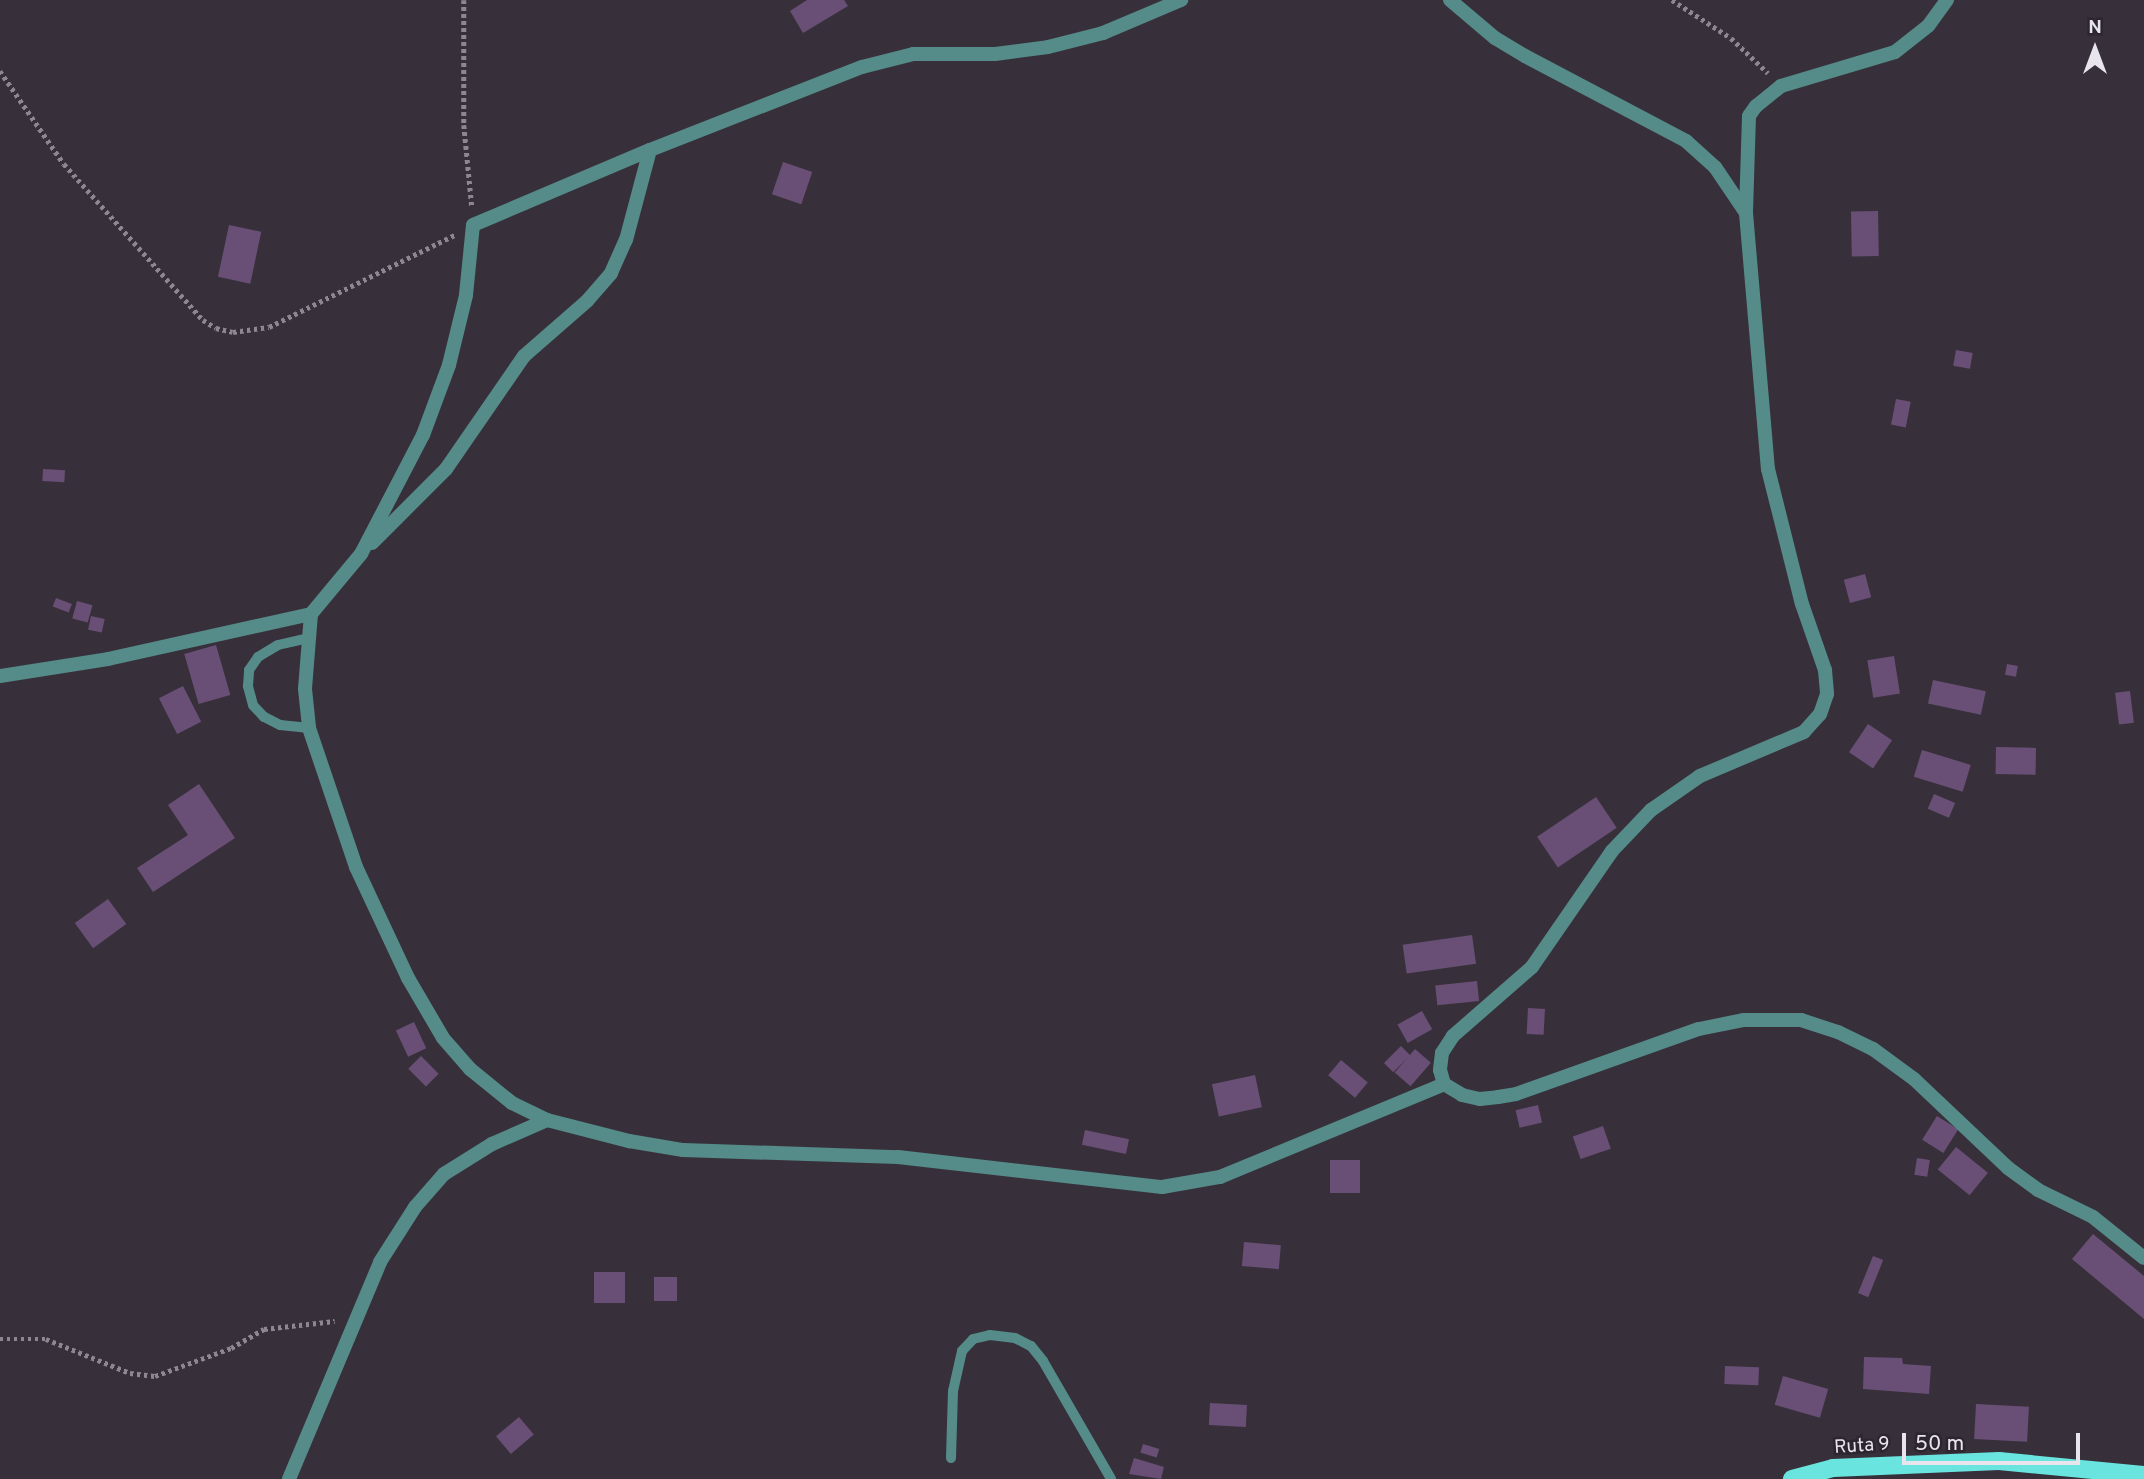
<!DOCTYPE html>
<html>
<head>
<meta charset="utf-8">
<style>
	body { margin:0 }
	#map { position:relative; width:2144px; height:1479px; overflow:hidden; background:#37303a; font-family:Overpass,sans-serif }
	div>[style] { position:absolute }
	[style*='--x'] { left:calc(var(--x)*1px); top:calc(var(--y)*1px); width:calc(var(--w)*1px); rotate:calc(var(--a)*1deg) }
	.building>* { inset:0; background:#694f76; transform-origin:0 0 }
	.path>* { height:4.5px; margin-top:-2.25px; transform-origin:0; background:repeating-linear-gradient(90deg,#8d8890 0 3.5px,transparent 0 7px) }
	.lane>* { height:10px; margin:-5px; padding:0 5px; transform-origin:5px; border-radius:5px; background:#558b88 }
	.street>* { height:14px; margin:-7px; padding:0 7px; transform-origin:7px; border-radius:7px; background:#558b88 }
	.primary>* { height:18px; margin:-9px; padding:0 9px; transform-origin:9px; border-radius:9px; background:#69e4de }
	span { translate:-50% -50%; white-space:nowrap; text-align:center; line-height:1.15; -webkit-text-stroke:5px #2d2630; paint-order:stroke }
	.street-label { font-size:19px; color:#e9e5ec }
	.north { position:absolute; left:2060px; top:14px; width:70px; height:70px; -webkit-text-stroke:5px #2d2630; paint-order:stroke; rotate:0deg; font-size:19px; font-weight:700; line-height:28px; text-align:center; color:#e9e5ec }
	.north::after { content:''; display:block; margin:auto; width:24px; height:32px; background:#e9e5ec; clip-path:polygon(50% 0,100% 100%,50% 72%,0 100%) }
	.scale { position:absolute; left:1902px; top:1433px; width:178px; height:32px; box-sizing:border-box; border:4px solid #e9e5ec; border-top:0; padding-left:9px; font-size:21px; line-height:24px; white-space:nowrap; color:#e9e5ec; -webkit-text-stroke:5px #2d2630; paint-order:stroke }
</style>
</head>
<body>
<div id="map">
	<div class="building">
		<i style="clip-path:polygon(807px 0,844px 0,848px 6px,803px 33px,790px 11px)"></i>
		<i style="left:783px;top:162px;width:31px;height:34px;rotate:19deg"></i>
		<i style="left:1878px;top:211px;width:45px;height:27px;rotate:89deg"></i>
		<i style="left:229px;top:225px;width:33px;height:53px;rotate:12deg"></i>
		<i style="left:1956px;top:350px;width:17px;height:16px;rotate:10deg"></i>
		<i style="left:1896px;top:399px;width:15px;height:26px;rotate:11deg"></i>
		<i style="left:43px;top:469px;width:22px;height:12px;rotate:3deg"></i>
		<i style="left:1865px;top:574px;width:24px;height:22px;rotate:75deg"></i>
		<i style="left:56px;top:598px;width:17px;height:9px;rotate:21deg"></i>
		<i style="left:77px;top:601px;width:16px;height:18px;rotate:15deg"></i>
		<i style="left:91px;top:616px;width:14px;height:14px;rotate:12deg"></i>
		<i style="left:216px;top:645px;width:52px;height:33px;rotate:74deg"></i>
		<i style="left:1894px;top:656px;width:38px;height:27px;rotate:81deg"></i>
		<i style="left:2007px;top:664px;width:11px;height:11px;rotate:10deg"></i>
		<i style="left:1933px;top:680px;width:54px;height:24px;rotate:12deg"></i>
		<i style="left:183px;top:686px;width:40px;height:27px;rotate:63deg"></i>
		<i style="left:2130px;top:691px;width:32px;height:15px;rotate:83deg"></i>
		<i style="left:1868px;top:724px;width:29px;height:34px;rotate:34deg"></i>
		<i style="left:1996px;top:747px;width:40px;height:27px;rotate:1deg"></i>
		<i style="left:1922px;top:750px;width:51px;height:28px;rotate:17deg"></i>
		<i style="clip-path:polygon(199px 784px,235px 838px,153px 892px,137px 868px,188px 835px,168px 805px)"></i>
		<i style="left:1934px;top:794px;width:23px;height:16px;rotate:23deg"></i>
		<i style="left:1596px;top:797px;width:37px;height:71px;rotate:56deg"></i>
		<i style="left:108px;top:899px;width:31px;height:41px;rotate:54deg"></i>
		<i style="left:1472px;top:935px;width:29px;height:70px;rotate:82deg"></i>
		<i style="left:1477px;top:981px;width:20px;height:42px;rotate:84deg"></i>
		<i style="left:1528px;top:1008px;width:17px;height:26px;rotate:3deg"></i>
		<i style="left:1422px;top:1011px;width:21px;height:28px;rotate:61deg"></i>
		<i style="left:414px;top:1022px;width:29px;height:20px;rotate:65deg"></i>
		<i style="left:1401px;top:1046px;width:13px;height:24px;rotate:45deg"></i>
		<i style="left:1415px;top:1049px;width:21px;height:31px;rotate:41deg"></i>
		<i style="left:421px;top:1056px;width:25px;height:18px;rotate:45deg"></i>
		<i style="left:1341px;top:1060px;width:35px;height:20px;rotate:40deg"></i>
		<i style="left:1255px;top:1075px;width:33px;height:44px;rotate:78deg"></i>
		<i style="left:1538px;top:1105px;width:18px;height:23px;rotate:77deg"></i>
		<i style="left:1937px;top:1116px;width:25px;height:28px;rotate:32deg"></i>
		<i style="left:1603px;top:1126px;width:24px;height:32px;rotate:71deg"></i>
		<i style="left:1085px;top:1130px;width:45px;height:15px;rotate:12deg"></i>
		<i style="left:1956px;top:1147px;width:41px;height:29px;rotate:39deg"></i>
		<i style="left:1917px;top:1158px;width:13px;height:17px;rotate:9deg"></i>
		<i style="left:1330px;top:1160px;width:30px;height:33px"></i>
		<i style="clip-path:polygon(2093px 1234px,2144px 1276px,2144px 1319px,2072px 1259px)"></i>
		<i style="left:1244px;top:1242px;width:37px;height:24px;rotate:5deg"></i>
		<i style="left:1873px;top:1256px;width:11px;height:40px;rotate:22deg"></i>
		<i style="left:625px;top:1272px;width:31px;height:31px;rotate:90deg"></i>
		<i style="left:654px;top:1277px;width:23px;height:24px"></i>
		<i style="clip-path:polygon(1864px 1357px,1902px 1358px,1903px 1364px,1931px 1366px,1929px 1394px,1863px 1389px)"></i>
		<i style="left:1725px;top:1366px;width:34px;height:18px;rotate:2deg"></i>
		<i style="left:1783px;top:1376px;width:47px;height:30px;rotate:16deg"></i>
		<i style="left:1210px;top:1403px;width:37px;height:22px;rotate:3deg"></i>
		<i style="left:1976px;top:1404px;width:53px;height:35px;rotate:3deg"></i>
		<i style="left:519px;top:1417px;width:23px;height:30px;rotate:50deg"></i>
		<i style="left:1143px;top:1444px;width:17px;height:9px;rotate:17deg"></i>
		<i style="clip-path:polygon(1134px 1458px,1164px 1467px,1161px 1479px,1129px 1474px)"></i>
	</div>
	<div class="path">
		<i style="--x:464;--y:0;--w:125;--a:90"></i>
		<i style="--x:464;--y:125;--w:81;--a:84.4"></i>
		<i style="--x:1672;--y:0;--w:70;--a:32.8"></i>
		<i style="--x:1731;--y:38;--w:51;--a:43.4"></i>
		<i style="--x:0;--y:71;--w:113;--a:55.5"></i>
		<i style="--x:64;--y:164;--w:209;--a:48.3"></i>
		<i style="--x:203;--y:320;--w:15;--a:32"></i>
		<i style="--x:216;--y:328;--w:17;--a:13"></i>
		<i style="--x:233;--y:332;--w:36;--a:-8"></i>
		<i style="--x:269;--y:327;--w:207;--a:-26.4"></i>
		<i style="--x:0;--y:1339;--w:46;--a:0"></i>
		<i style="--x:46;--y:1339;--w:91;--a:22"></i>
		<i style="--x:130;--y:1373;--w:25;--a:7"></i>
		<i style="--x:155;--y:1376;--w:81;--a:-20.2"></i>
		<i style="--x:231;--y:1348;--w:38;--a:-30"></i>
		<i style="--x:264;--y:1329;--w:71;--a:-6.4"></i>
	</div>
	<div class="lane">
		<i style="--x:309;--y:728;--w:29;--a:-174"></i>
		<i style="--x:280;--y:725;--w:18;--a:-153"></i>
		<i style="--x:264;--y:717;--w:16;--a:-133"></i>
		<i style="--x:253;--y:705;--w:20;--a:-105"></i>
		<i style="--x:248;--y:686;--w:16;--a:-86"></i>
		<i style="--x:249;--y:670;--w:16;--a:-55"></i>
		<i style="--x:258;--y:657;--w:23;--a:-31"></i>
		<i style="--x:278;--y:645;--w:32;--a:-13"></i>
		<i style="--x:951;--y:1458;--w:67;--a:-88.3"></i>
		<i style="--x:953;--y:1391;--w:41;--a:-77.3"></i>
		<i style="--x:962;--y:1351;--w:16;--a:-47"></i>
		<i style="--x:973;--y:1339;--w:17;--a:-13"></i>
		<i style="--x:990;--y:1335;--w:25;--a:7"></i>
		<i style="--x:1015;--y:1338;--w:18;--a:27"></i>
		<i style="--x:1031;--y:1346;--w:19;--a:51"></i>
		<i style="--x:1043;--y:1361;--w:136;--a:60"></i>
	</div>
	<div class="street">
		<i style="--x:1450;--y:0;--w:59;--a:40.2"></i>
		<i style="--x:1495;--y:38;--w:35;--a:31"></i>
		<i style="--x:1525;--y:56;--w:182;--a:27.8"></i>
		<i style="--x:1686;--y:141;--w:39;--a:42"></i>
		<i style="--x:1715;--y:167;--w:55;--a:56"></i>
		<i style="--x:1947;--y:0;--w:32;--a:126"></i>
		<i style="--x:1928;--y:26;--w:42;--a:141.8"></i>
		<i style="--x:1895;--y:52;--w:119;--a:163.4"></i>
		<i style="--x:1781;--y:86;--w:32;--a:141"></i>
		<i style="--x:1756;--y:106;--w:12;--a:125"></i>
		<i style="--x:1749;--y:116;--w:97;--a:91.8"></i>
		<i style="--x:1746;--y:213;--w:257;--a:85.1"></i>
		<i style="--x:1768;--y:469;--w:139;--a:75.9"></i>
		<i style="--x:1802;--y:604;--w:70;--a:70.8"></i>
		<i style="--x:1825;--y:670;--w:24;--a:85"></i>
		<i style="--x:1827;--y:694;--w:21;--a:109"></i>
		<i style="--x:1820;--y:714;--w:24;--a:132"></i>
		<i style="--x:1804;--y:732;--w:113;--a:157.1"></i>
		<i style="--x:1700;--y:776;--w:60;--a:145.2"></i>
		<i style="--x:1651;--y:810;--w:57;--a:133.6"></i>
		<i style="--x:1612;--y:851;--w:141;--a:124.6"></i>
		<i style="--x:1532;--y:967;--w:105;--a:138.9"></i>
		<i style="--x:1453;--y:1036;--w:20;--a:123"></i>
		<i style="--x:1442;--y:1053;--w:17;--a:97"></i>
		<i style="--x:1440;--y:1070;--w:15;--a:74"></i>
		<i style="--x:1444;--y:1084;--w:21;--a:31"></i>
		<i style="--x:1462;--y:1095;--w:18;--a:13"></i>
		<i style="--x:1480;--y:1099;--w:18;--a:-6"></i>
		<i style="--x:1498;--y:1097;--w:18;--a:-9"></i>
		<i style="--x:1516;--y:1094;--w:194;--a:-19.6"></i>
		<i style="--x:1699;--y:1029;--w:46;--a:-11.3"></i>
		<i style="--x:1744;--y:1020;--w:57;--a:0"></i>
		<i style="--x:1801;--y:1020;--w:39;--a:18"></i>
		<i style="--x:1838;--y:1032;--w:39;--a:26"></i>
		<i style="--x:1873;--y:1049;--w:51;--a:36.2"></i>
		<i style="--x:1914;--y:1079;--w:129;--a:43.4"></i>
		<i style="--x:2008;--y:1168;--w:37;--a:36"></i>
		<i style="--x:2038;--y:1190;--w:61;--a:26.1"></i>
		<i style="--x:2093;--y:1217;--w:65;--a:38.8"></i>
		<i style="--x:372;--y:543;--w:105;--a:-45"></i>
		<i style="--x:446;--y:469;--w:137;--a:-55.4"></i>
		<i style="--x:524;--y:356;--w:84;--a:-41.1"></i>
		<i style="--x:587;--y:301;--w:37;--a:-49"></i>
		<i style="--x:611;--y:273;--w:36;--a:-66"></i>
		<i style="--x:626;--y:240;--w:93;--a:-75.1"></i>
		<i style="--x:311;--y:614;--w:75;--a:94.6"></i>
		<i style="--x:305;--y:689;--w:39;--a:84"></i>
		<i style="--x:309;--y:728;--w:147;--a:71.3"></i>
		<i style="--x:356;--y:867;--w:123;--a:64.9"></i>
		<i style="--x:408;--y:978;--w:69;--a:59.7"></i>
		<i style="--x:443;--y:1038;--w:41;--a:48.9"></i>
		<i style="--x:470;--y:1069;--w:54;--a:39"></i>
		<i style="--x:512;--y:1103;--w:39;--a:26"></i>
		<i style="--x:547;--y:1120;--w:85;--a:14.4"></i>
		<i style="--x:629;--y:1141;--w:55;--a:9.5"></i>
		<i style="--x:683;--y:1150;--w:215;--a:1.9"></i>
		<i style="--x:898;--y:1157;--w:266;--a:6.5"></i>
		<i style="--x:1162;--y:1187;--w:59;--a:-9.8"></i>
		<i style="--x:1220;--y:1177;--w:243;--a:-22.5"></i>
		<i style="--x:0;--y:676;--w:109;--a:-8.9"></i>
		<i style="--x:108;--y:659;--w:208;--a:-12.5"></i>
		<i style="--x:311;--y:614;--w:78;--a:-50.2"></i>
		<i style="--x:361;--y:554;--w:134;--a:-62.5"></i>
		<i style="--x:423;--y:435;--w:75;--a:-69.6"></i>
		<i style="--x:449;--y:365;--w:72;--a:-76.3"></i>
		<i style="--x:466;--y:295;--w:70;--a:-84.3"></i>
		<i style="--x:473;--y:225;--w:192;--a:-23"></i>
		<i style="--x:650;--y:150;--w:228;--a:-21.4"></i>
		<i style="--x:862;--y:67;--w:53;--a:-14.3"></i>
		<i style="--x:913;--y:54;--w:82;--a:0"></i>
		<i style="--x:995;--y:54;--w:53;--a:-7.5"></i>
		<i style="--x:1048;--y:47;--w:57;--a:-14.3"></i>
		<i style="--x:1103;--y:33;--w:85;--a:-22.9"></i>
		<i style="--x:289;--y:1479;--w:235;--a:-67.2"></i>
		<i style="--x:380;--y:1262;--w:65;--a:-57.5"></i>
		<i style="--x:415;--y:1207;--w:44;--a:-48.7"></i>
		<i style="--x:444;--y:1174;--w:57;--a:-32"></i>
		<i style="--x:492;--y:1144;--w:60;--a:-23.6"></i>
	</div>
	<div class="primary">
		<i style="--x:1792;--y:1479;--w:42;--a:-15"></i>
		<i style="--x:1833;--y:1468;--w:166;--a:-2.4"></i>
		<i style="--x:1999;--y:1461;--w:146;--a:5.5"></i>
	</div>
	<div class="street-label">
		<span style="left:1862px;top:1447px;rotate:-4deg">Ruta 9</span>
	</div>
	<div class="north">N</div>
	<div class="scale">50 m</div>
</div>
</body>
</html>
